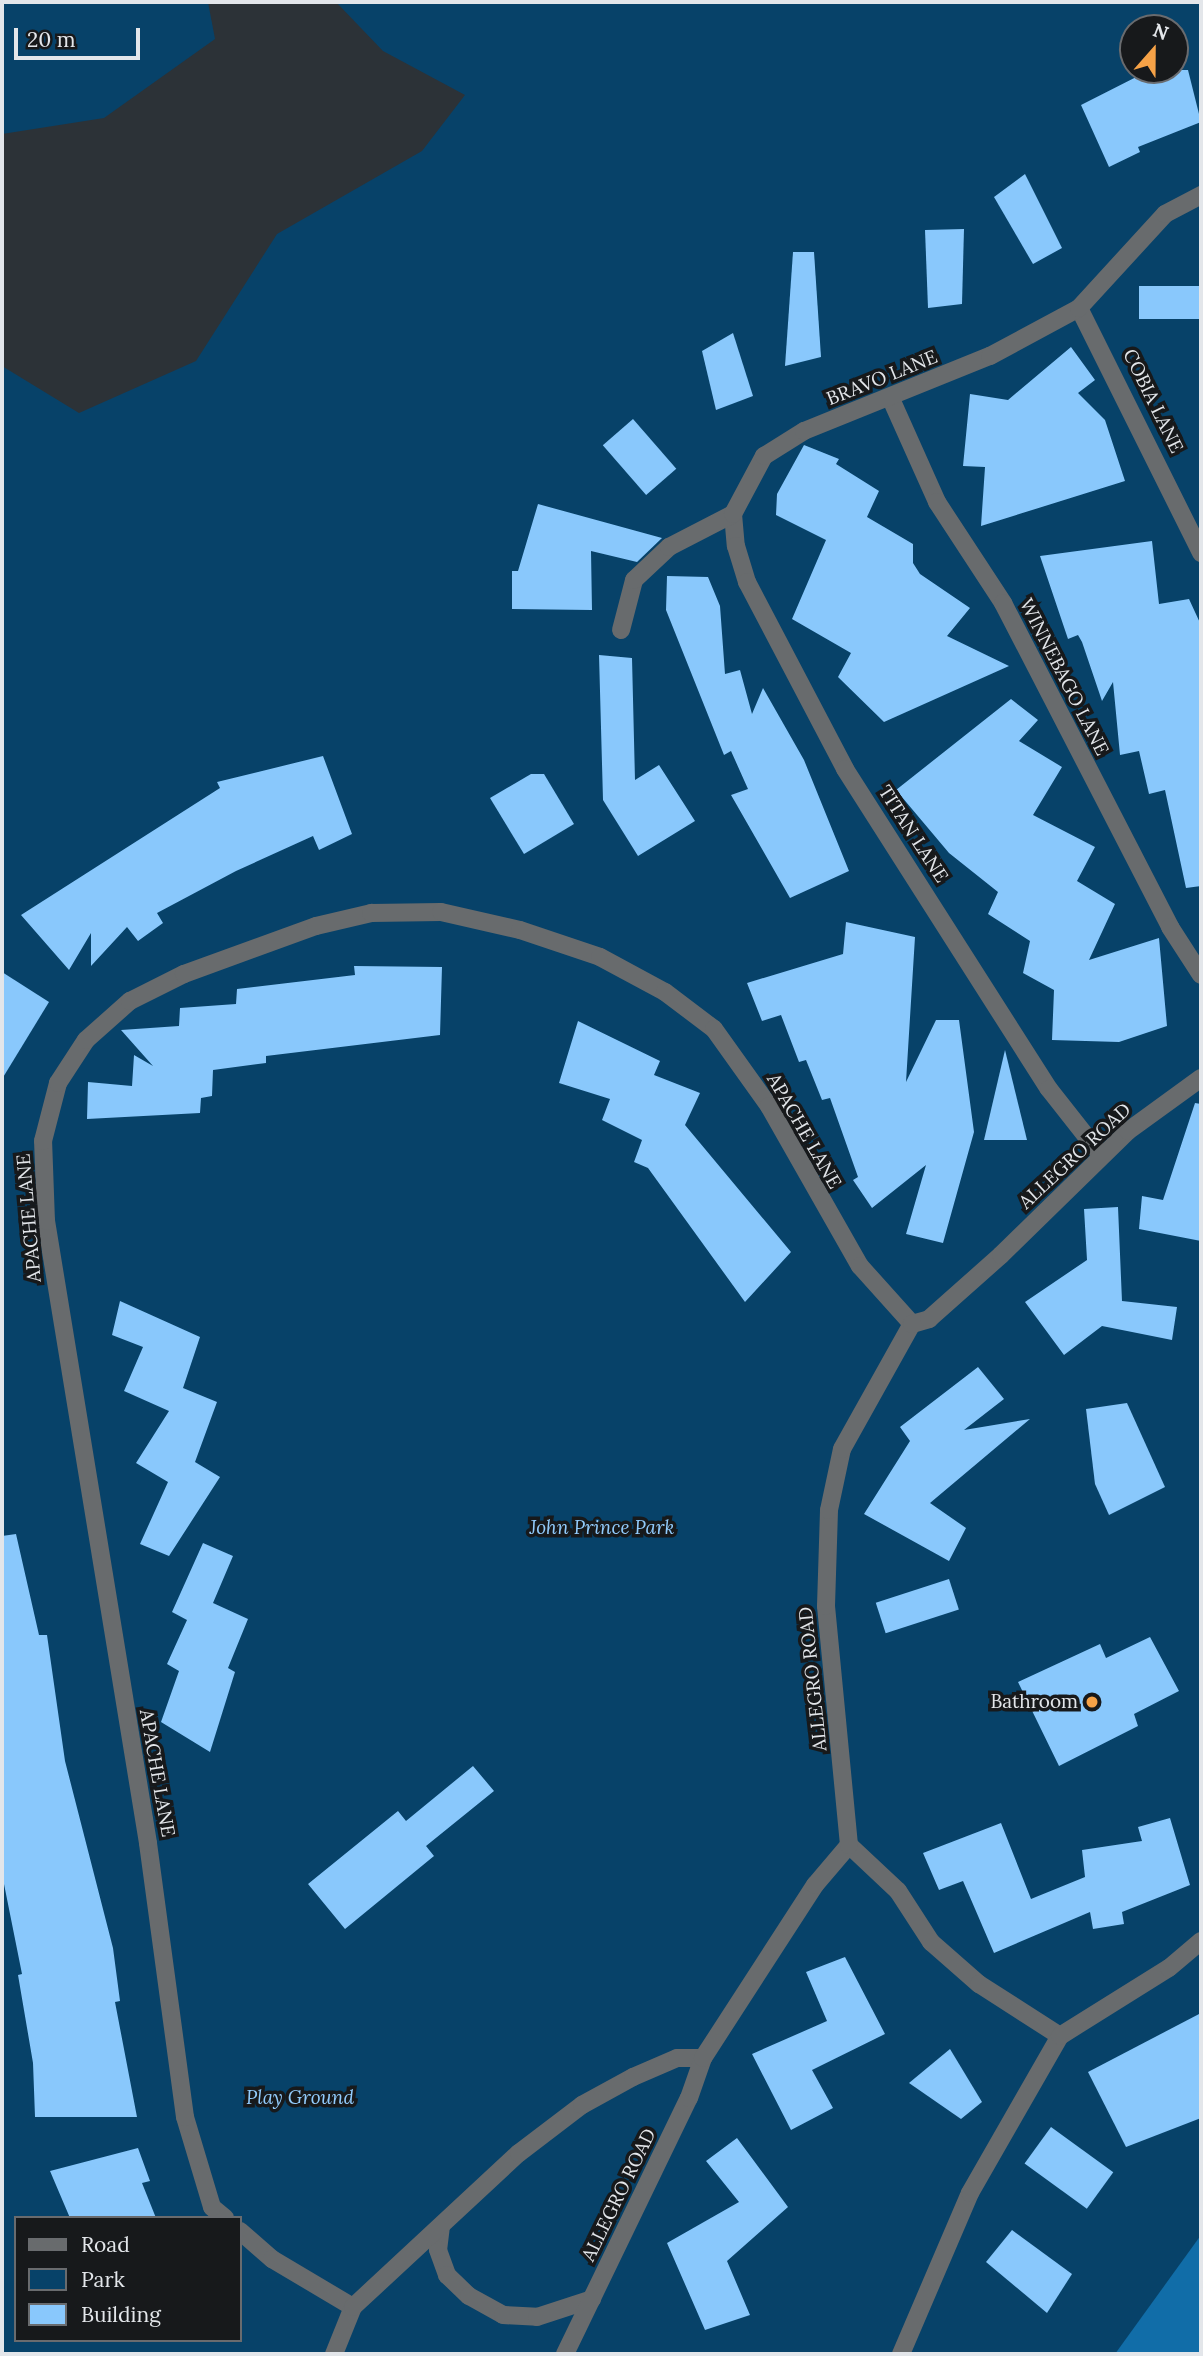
<!DOCTYPE html>
<html>
<head>
<meta charset="utf-8">
<style>
	body { margin:0 }
	#map { position:relative; width:1203px; height:2356px; overflow:hidden; background:#2c3237; font-family:Lora,serif }
	div>[style] { position:absolute }
	[style*='--x'] { left:calc(var(--x)*1px); top:calc(var(--y)*1px); width:calc(var(--w)*1px); rotate:calc(var(--a)*1deg) }
	.green>* { inset:0; background:#074269 }
	.water>* { inset:0; background:#116da8 }
	.building>* { inset:0; background:#89c8fc; transform-origin:0 0 }
	.minor>* { height:18px; margin:-9px; padding:0 9px; transform-origin:9px; border-radius:9px; background:#686b6d }
	.dots>* { width:19px; height:19px; translate:-50% -50%; box-sizing:border-box; border:4px solid #17191b; border-radius:50% }
	span { translate:-50% -50%; white-space:nowrap; text-align:center; line-height:1.15; -webkit-text-stroke:7px #17191b; paint-order:stroke }
	.street-label { font-size:19px; color:#e3e6ea }
	.park-label { font-size:19px; color:#92ccfd; font-style:italic }
	.poi-label { font-size:19px; color:#e3e6ea }
	.right { translate:-100% -50%; text-align:right }
	.frame { position:absolute; inset:0; border:4px solid #e3e6ea; pointer-events:none }
	.legend { position:absolute; left:14px; top:2216px; width:228px; height:126px; box-sizing:border-box; background:#17191b; border:2px solid #696b6e; margin:0; padding:9px 12px; list-style:none; font-size:21px; color:#e3e6ea }
	.legend li { display:flex; align-items:center; gap:14px; height:35px }
	.legend b { width:35px; border:2px solid #696b6e }
	.north { position:absolute; left:1119px; top:14px; width:70px; height:70px; box-sizing:border-box; background:#17191b; border:2px solid #696b6e; border-radius:50%; rotate:21deg; font-size:19px; font-weight:700; line-height:28px; text-align:center; color:#e3e6ea }
	.north::after { content:''; display:block; margin:auto; width:24px; height:32px; background:#f6a247; clip-path:polygon(50% 0,100% 100%,50% 72%,0 100%) }
	.scale { position:absolute; left:14px; top:28px; width:126px; height:32px; box-sizing:border-box; border:4px solid #e3e6ea; border-top:0; padding-left:9px; font-size:21px; line-height:24px; white-space:nowrap; color:#e3e6ea; -webkit-text-stroke:5px #17191b; paint-order:stroke }
</style>
</head>
<body>
<div id="map">
	<div class="green">
		<i style="clip-path:polygon(2px 2px,208px 2px,215px 39px,104px 118px,2px 134px)"></i>
		<i style="clip-path:polygon(evenodd,336px 2px,1201px 2px,1201px 2354px,2px 2354px,2px 366px,79px 413px,196px 361px,277px 234px,422px 151px,465px 95px,383px 51px,336px 2px,1133px 28px,1175px 28px,1175px 70px,1133px 70px,1133px 28px,336px 2px,16px 2218px,240px 2218px,240px 2340px,16px 2340px,16px 2218px)"></i>
	</div>
	<div class="water">
		<i style="clip-path:polygon(1201px 2235px,1201px 2354px,1115px 2354px)"></i>
	</div>
	<div class="building">
		<i style="clip-path:polygon(1150px 70px,1188px 70px,1201px 122px,1138px 147px,1140px 152px,1109px 167px,1081px 105px)"></i>
		<i style="clip-path:polygon(1025px 174px,1062px 248px,1033px 264px,994px 197px)"></i>
		<i style="clip-path:polygon(964px 229px,962px 304px,928px 308px,925px 230px)"></i>
		<i style="clip-path:polygon(793px 252px,814px 252px,821px 357px,785px 366px)"></i>
		<i style="left:1201px;top:286px;width:33px;height:62px;rotate:90deg"></i>
		<i style="clip-path:polygon(733px 333px,753px 396px,716px 410px,702px 351px)"></i>
		<i style="clip-path:polygon(1071px 347px,1095px 380px,1078px 393px,1105px 420px,1125px 481px,981px 526px,985px 467px,963px 466px,970px 394px,1008px 400px)"></i>
		<i style="left:633px;top:419px;width:66px;height:40px;rotate:49deg"></i>
		<i style="clip-path:polygon(804px 445px,839px 459px,836px 464px,879px 491px,867px 517px,913px 544px,913px 563px,920px 574px,970px 608px,947px 636px,1009px 666px,884px 722px,838px 677px,851px 653px,792px 619px,826px 540px,776px 515px,777px 494px)"></i>
		<i style="clip-path:polygon(538px 504px,662px 538px,637px 562px,591px 551px,592px 610px,512px 609px,512px 571px,518px 571px)"></i>
		<i style="clip-path:polygon(1152px 541px,1159px 604px,1189px 599px,1201px 625px,1201px 886px,1186px 888px,1165px 790px,1149px 794px,1139px 751px,1120px 755px,1113px 682px,1102px 701px,1082px 642px,1078px 635px,1068px 639px,1040px 556px)"></i>
		<i style="clip-path:polygon(667px 576px,708px 577px,720px 606px,725px 674px,740px 670px,752px 714px,763px 688px,804px 760px,849px 871px,790px 898px,731px 795px,748px 789px,731px 751px,724px 755px,666px 610px)"></i>
		<i style="clip-path:polygon(599px 655px,632px 658px,635px 780px,659px 765px,695px 821px,638px 856px,603px 800px)"></i>
		<i style="clip-path:polygon(1011px 699px,1038px 720px,1019px 741px,1062px 767px,1033px 815px,1095px 847px,1077px 881px,1115px 904px,1089px 960px,1159px 938px,1167px 1026px,1119px 1042px,1052px 1040px,1054px 990px,1023px 973px,1030px 941px,988px 914px,998px 892px,949px 853px,896px 790px)"></i>
		<i style="clip-path:polygon(323px 756px,352px 834px,319px 850px,313px 836px,236px 871px,157px 913px,163px 923px,138px 941px,127px 927px,91px 966px,91px 933px,69px 970px,21px 915px,220px 788px,217px 782px)"></i>
		<i style="clip-path:polygon(531px 774px,544px 774px,574px 824px,524px 854px,490px 798px)"></i>
		<i style="clip-path:polygon(846px 922px,915px 937px,906px 1082px,936px 1020px,959px 1020px,974px 1132px,943px 1243px,906px 1234px,926px 1165px,872px 1208px,853px 1180px,858px 1177px,830px 1098px,822px 1100px,806px 1060px,799px 1062px,781px 1015px,762px 1021px,747px 983px,843px 954px)"></i>
		<i style="clip-path:polygon(354px 966px,442px 967px,440px 1035px,266px 1056px,266px 1063px,213px 1070px,212px 1096px,201px 1098px,200px 1113px,87px 1119px,88px 1082px,132px 1086px,134px 1055px,153px 1066px,121px 1030px,179px 1026px,180px 1008px,236px 1004px,237px 989px,355px 975px)"></i>
		<i style="clip-path:polygon(2px 972px,49px 1002px,2px 1079px)"></i>
		<i style="clip-path:polygon(578px 1021px,660px 1061px,654px 1075px,700px 1093px,685px 1125px,791px 1252px,745px 1302px,648px 1168px,634px 1162px,642px 1140px,602px 1120px,610px 1099px,559px 1083px)"></i>
		<i style="clip-path:polygon(1005px 1050px,1027px 1140px,984px 1140px)"></i>
		<i style="clip-path:polygon(1195px 1103px,1201px 1104px,1201px 1241px,1139px 1229px,1142px 1196px,1163px 1200px)"></i>
		<i style="clip-path:polygon(1118px 1207px,1122px 1301px,1177px 1307px,1172px 1340px,1102px 1326px,1064px 1355px,1025px 1302px,1087px 1260px,1084px 1209px)"></i>
		<i style="clip-path:polygon(120px 1301px,200px 1337px,183px 1388px,217px 1402px,195px 1462px,220px 1477px,169px 1556px,140px 1544px,168px 1482px,136px 1463px,169px 1411px,124px 1391px,143px 1347px,112px 1335px)"></i>
		<i style="clip-path:polygon(978px 1367px,1004px 1399px,964px 1430px,1030px 1419px,930px 1503px,966px 1528px,949px 1561px,864px 1514px,910px 1441px,900px 1427px)"></i>
		<i style="clip-path:polygon(1127px 1403px,1165px 1487px,1109px 1515px,1095px 1484px,1086px 1409px)"></i>
		<i style="clip-path:polygon(16px 1534px,39px 1635px,47px 1635px,65px 1761px,113px 1948px,120px 2001px,115px 2002px,137px 2117px,35px 2117px,33px 2063px,18px 1975px,22px 1974px,2px 1874px,2px 1536px)"></i>
		<i style="clip-path:polygon(203px 1543px,233px 1556px,213px 1603px,248px 1619px,228px 1668px,235px 1672px,210px 1752px,161px 1722px,179px 1671px,167px 1664px,187px 1620px,172px 1612px)"></i>
		<i style="left:949px;top:1579px;width:32px;height:77px;rotate:72deg"></i>
		<i style="clip-path:polygon(1150px 1637px,1179px 1691px,1134px 1714px,1138px 1726px,1059px 1766px,1018px 1682px,1100px 1644px,1106px 1658px)"></i>
		<i style="clip-path:polygon(473px 1766px,494px 1791px,426px 1846px,434px 1856px,345px 1929px,308px 1884px,398px 1811px,406px 1821px)"></i>
		<i style="clip-path:polygon(1170px 1818px,1190px 1885px,1122px 1912px,1124px 1924px,1093px 1929px,1090px 1912px,994px 1953px,963px 1881px,939px 1890px,923px 1853px,1001px 1823px,1031px 1899px,1085px 1877px,1082px 1850px,1142px 1841px,1138px 1827px)"></i>
		<i style="clip-path:polygon(845px 1957px,885px 2034px,812px 2070px,833px 2108px,791px 2130px,752px 2054px,827px 2021px,806px 1972px)"></i>
		<i style="clip-path:polygon(1201px 2013px,1201px 2118px,1126px 2147px,1088px 2072px)"></i>
		<i style="clip-path:polygon(950px 2049px,982px 2102px,961px 2119px,909px 2083px)"></i>
		<i style="left:1051px;top:2127px;width:77px;height:45px;rotate:36deg"></i>
		<i style="clip-path:polygon(737px 2138px,788px 2207px,727px 2261px,750px 2315px,705px 2330px,667px 2243px,739px 2202px,706px 2161px)"></i>
		<i style="clip-path:polygon(138px 2148px,150px 2181px,142px 2183px,156px 2218px,70px 2218px,50px 2171px)"></i>
		<i style="clip-path:polygon(1012px 2230px,1072px 2274px,1047px 2313px,986px 2262px)"></i>
	</div>
	<div class="minor">
		<i style="--x:1079;--y:308;--w:274;--a:63.5"></i>
		<i style="--x:891;--y:399;--w:113;--a:65.9"></i>
		<i style="--x:937;--y:502;--w:121;--a:56.8"></i>
		<i style="--x:1003;--y:603;--w:365;--a:62.7"></i>
		<i style="--x:1170;--y:927;--w:57;--a:57.1"></i>
		<i style="--x:733;--y:514;--w:32;--a:85"></i>
		<i style="--x:736;--y:546;--w:38;--a:73"></i>
		<i style="--x:747;--y:582;--w:211;--a:62.3"></i>
		<i style="--x:845;--y:769;--w:379;--a:57.5"></i>
		<i style="--x:1049;--y:1089;--w:84;--a:51.8"></i>
		<i style="--x:621;--y:630;--w:52;--a:-75.4"></i>
		<i style="--x:634;--y:580;--w:48;--a:-43.3"></i>
		<i style="--x:669;--y:547;--w:72;--a:-27.3"></i>
		<i style="--x:733;--y:514;--w:66;--a:-61.9"></i>
		<i style="--x:764;--y:456;--w:47;--a:-32"></i>
		<i style="--x:804;--y:431;--w:201;--a:-22"></i>
		<i style="--x:990;--y:356;--w:101;--a:-28.3"></i>
		<i style="--x:1079;--y:308;--w:127;--a:-47.5"></i>
		<i style="--x:1165;--y:214;--w:41;--a:-27.8"></i>
		<i style="--x:849;--y:1845;--w:67;--a:43.2"></i>
		<i style="--x:898;--y:1891;--w:61;--a:57.1"></i>
		<i style="--x:931;--y:1942;--w:64;--a:41.2"></i>
		<i style="--x:979;--y:1984;--w:96;--a:32.7"></i>
		<i style="--x:225;--y:2218;--w:17;--a:-140"></i>
		<i style="--x:212;--y:2207;--w:94;--a:-106.7"></i>
		<i style="--x:185;--y:2117;--w:276;--a:-97.7"></i>
		<i style="--x:148;--y:1843;--w:630;--a:-99.31"></i>
		<i style="--x:46;--y:1221;--w:80;--a:-92.1"></i>
		<i style="--x:43;--y:1141;--w:60;--a:-75.5"></i>
		<i style="--x:58;--y:1083;--w:51;--a:-56.9"></i>
		<i style="--x:86;--y:1040;--w:59;--a:-41.6"></i>
		<i style="--x:130;--y:1001;--w:60;--a:-26.6"></i>
		<i style="--x:184;--y:974;--w:140;--a:-20"></i>
		<i style="--x:316;--y:926;--w:57;--a:-13.3"></i>
		<i style="--x:371;--y:913;--w:70;--a:-0.8"></i>
		<i style="--x:441;--y:912;--w:81;--a:12.8"></i>
		<i style="--x:520;--y:930;--w:84;--a:18.6"></i>
		<i style="--x:600;--y:957;--w:74;--a:28.3"></i>
		<i style="--x:665;--y:992;--w:61;--a:37.1"></i>
		<i style="--x:714;--y:1029;--w:95;--a:54.5"></i>
		<i style="--x:769;--y:1106;--w:184;--a:60.4"></i>
		<i style="--x:860;--y:1266;--w:78;--a:48.1"></i>
		<i style="--x:441;--y:2226;--w:24;--a:97"></i>
		<i style="--x:438;--y:2250;--w:27;--a:70"></i>
		<i style="--x:447;--y:2275;--w:30;--a:44"></i>
		<i style="--x:469;--y:2296;--w:39;--a:29"></i>
		<i style="--x:503;--y:2315;--w:34;--a:3"></i>
		<i style="--x:537;--y:2317;--w:58;--a:-18.1"></i>
		<i style="--x:240;--y:2231;--w:43;--a:41.2"></i>
		<i style="--x:272;--y:2259;--w:94;--a:30.7"></i>
		<i style="--x:334;--y:2354;--w:51;--a:-68"></i>
		<i style="--x:353;--y:2307;--w:226;--a:-42.9"></i>
		<i style="--x:519;--y:2153;--w:79;--a:-37.3"></i>
		<i style="--x:582;--y:2105;--w:58;--a:-28.8"></i>
		<i style="--x:633;--y:2077;--w:48;--a:-23.4"></i>
		<i style="--x:677;--y:2058;--w:26;--a:0"></i>
		<i style="--x:565;--y:2354;--w:284;--a:-64.2"></i>
		<i style="--x:689;--y:2098;--w:42;--a:-70.7"></i>
		<i style="--x:703;--y:2058;--w:206;--a:-57.1"></i>
		<i style="--x:815;--y:1885;--w:52;--a:-49.6"></i>
		<i style="--x:849;--y:1845;--w:240;--a:-95.5"></i>
		<i style="--x:826;--y:1606;--w:96;--a:-88.2"></i>
		<i style="--x:829;--y:1510;--w:62;--a:-78"></i>
		<i style="--x:842;--y:1449;--w:143;--a:-60.8"></i>
		<i style="--x:912;--y:1324;--w:18;--a:-16"></i>
		<i style="--x:929;--y:1319;--w:96;--a:-41.6"></i>
		<i style="--x:1001;--y:1255;--w:177;--a:-44.3"></i>
		<i style="--x:1128;--y:1131;--w:90;--a:-36"></i>
		<i style="--x:901;--y:2354;--w:175;--a:-66.8"></i>
		<i style="--x:970;--y:2193;--w:181;--a:-60.2"></i>
		<i style="--x:1060;--y:2036;--w:128;--a:-32"></i>
		<i style="--x:1169;--y:1968;--w:42;--a:-40.2"></i>
	</div>
	<div class="dots">
		<i style="left:1092px;top:1702px;background:#f6a247"></i>
	</div>
	<div class="street-label">
		<span style="left:882px;top:378px;rotate:-22deg">BRAVO LANE</span>
		<span style="left:1153px;top:401px;rotate:64deg">COBIA LANE</span>
		<span style="left:1064px;top:677px;rotate:63deg">WINNEBAGO LANE</span>
		<span style="left:913px;top:834px;rotate:57deg">TITAN LANE</span>
		<span style="left:804px;top:1131px;rotate:60deg">APACHE LANE</span>
		<span style="left:1075px;top:1156px;rotate:-43deg">ALLEGRO ROAD</span>
		<span style="left:29px;top:1218px;rotate:-95deg">APACHE LANE</span>
		<span style="left:813px;top:1679px;rotate:-96deg">ALLEGRO ROAD</span>
		<span style="left:157px;top:1773px;rotate:80deg">APACHE LANE</span>
		<span style="left:619px;top:2195px;rotate:-64deg">ALLEGRO ROAD</span>
	</div>
	<div class="park-label">
		<span style="left:602px;top:1528px">John Prince Park</span>
		<span style="left:300px;top:2098px">Play Ground</span>
	</div>
	<div class="poi-label">
		<span class="right" style="left:1078px;top:1702px">Bathroom</span>
	</div>
	<div class="frame"></div>
	<ul class="legend">
	<li><b style="height:9px;background:#686b6d"></b>Road</li>
	<li><b style="height:19px;background:#074269"></b>Park</li>
	<li><b style="height:19px;background:#89c8fc"></b>Building</li>
	</ul>
	<div class="north">N</div>
	<div class="scale">20 m</div>
</div>
</body>
</html>
